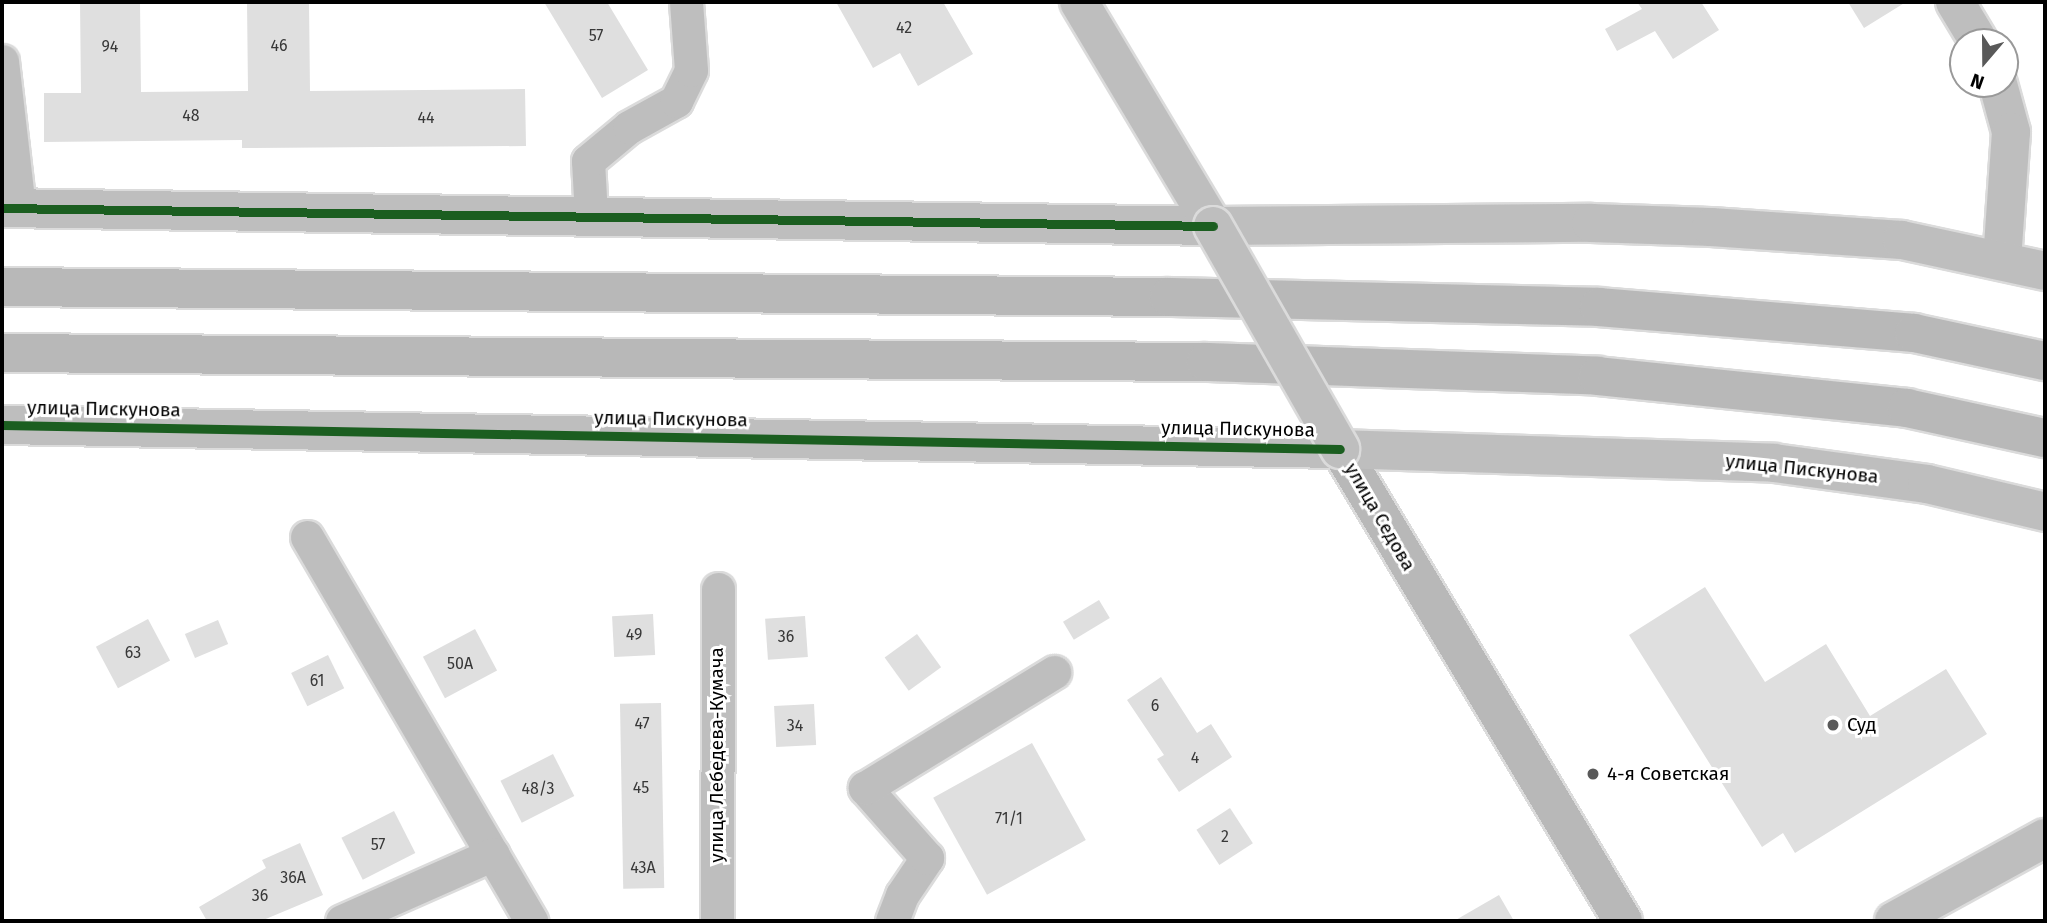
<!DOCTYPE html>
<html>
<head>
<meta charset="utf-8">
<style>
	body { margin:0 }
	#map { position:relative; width:2047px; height:923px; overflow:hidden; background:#fff; font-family:"Fira Sans",sans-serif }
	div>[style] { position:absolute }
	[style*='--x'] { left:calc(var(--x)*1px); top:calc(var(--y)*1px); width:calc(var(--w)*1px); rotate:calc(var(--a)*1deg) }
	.building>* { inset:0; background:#dfdfdf; transform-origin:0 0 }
	.roads { filter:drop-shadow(2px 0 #dbdbdb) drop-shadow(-2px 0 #dbdbdb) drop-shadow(0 2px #dbdbdb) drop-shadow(0 -2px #dbdbdb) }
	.minor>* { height:33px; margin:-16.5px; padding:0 16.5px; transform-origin:16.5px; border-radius:16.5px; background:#bebebe }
	.tertiary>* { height:38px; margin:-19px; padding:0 19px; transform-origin:19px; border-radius:19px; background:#bebebe }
	.secondary>* { height:38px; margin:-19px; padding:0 19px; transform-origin:19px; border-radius:19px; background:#b8b8b8 }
	.primary>* { height:38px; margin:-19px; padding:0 19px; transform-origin:19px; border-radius:19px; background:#bebebe }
	.bridges { filter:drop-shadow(2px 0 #dbdbdb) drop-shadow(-2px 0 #dbdbdb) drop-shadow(0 2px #dbdbdb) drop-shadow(0 -2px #dbdbdb) }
	.primary-bridge>* { height:38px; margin:-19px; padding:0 19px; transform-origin:19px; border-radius:19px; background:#bebebe }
	.cycleway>* { height:9px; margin:-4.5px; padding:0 4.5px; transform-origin:4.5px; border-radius:4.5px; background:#1b5e20 }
	.dots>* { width:19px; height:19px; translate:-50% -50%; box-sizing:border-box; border:4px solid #fff; border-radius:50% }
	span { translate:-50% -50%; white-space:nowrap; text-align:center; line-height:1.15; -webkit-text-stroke:6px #fff; paint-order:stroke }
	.number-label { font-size:16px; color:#383838 }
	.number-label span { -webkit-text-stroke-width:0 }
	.street-label { font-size:19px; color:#000 }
	.poi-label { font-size:19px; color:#000 }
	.left { translate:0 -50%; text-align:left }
	.frame { position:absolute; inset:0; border:4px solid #000; pointer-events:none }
	.north { position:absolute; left:1949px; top:28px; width:70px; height:70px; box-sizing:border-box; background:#fff; border:2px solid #999; border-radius:50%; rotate:200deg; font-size:19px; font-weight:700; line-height:28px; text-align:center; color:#000 }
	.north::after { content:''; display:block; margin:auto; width:24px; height:32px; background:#595959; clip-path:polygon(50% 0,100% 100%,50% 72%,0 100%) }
</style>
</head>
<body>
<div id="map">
	<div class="building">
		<i style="clip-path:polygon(80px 2px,140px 2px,141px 92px,248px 91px,247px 2px,309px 2px,310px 91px,525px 89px,526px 146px,242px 148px,242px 140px,44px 142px,44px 93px,81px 93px)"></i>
		<i style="clip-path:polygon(544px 2px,607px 2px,648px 70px,602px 98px)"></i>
		<i style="clip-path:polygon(836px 2px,943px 2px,973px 54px,918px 86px,900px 53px,873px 68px)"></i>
		<i style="clip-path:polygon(1637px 2px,1701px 2px,1719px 30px,1673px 59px,1655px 31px,1617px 51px,1605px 29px,1642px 9px)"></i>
		<i style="clip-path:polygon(1848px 2px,1906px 2px,1864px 28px)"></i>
		<i style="clip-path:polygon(1705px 587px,1765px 682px,1826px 644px,1870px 716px,1946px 669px,1987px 734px,1795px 853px,1783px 833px,1762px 847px,1629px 635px)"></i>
		<i style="left:1099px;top:600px;width:21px;height:42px;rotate:59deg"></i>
		<i style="left:653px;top:614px;width:41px;height:41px;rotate:87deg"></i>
		<i style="left:805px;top:616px;width:41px;height:40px;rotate:86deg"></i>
		<i style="left:148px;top:619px;width:47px;height:59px;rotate:62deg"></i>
		<i style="left:218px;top:620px;width:26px;height:36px;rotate:67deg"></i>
		<i style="left:475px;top:629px;width:47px;height:59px;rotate:62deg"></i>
		<i style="left:917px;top:634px;width:41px;height:40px;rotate:54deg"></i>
		<i style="left:328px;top:655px;width:37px;height:41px;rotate:64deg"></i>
		<i style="clip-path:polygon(1161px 677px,1197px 733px,1211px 724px,1232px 757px,1179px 792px,1157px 759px,1164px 755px,1127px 700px)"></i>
		<i style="left:661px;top:703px;width:185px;height:41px;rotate:89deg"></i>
		<i style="left:814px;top:704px;width:41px;height:40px;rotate:87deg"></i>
		<i style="left:1032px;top:743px;width:111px;height:113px;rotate:61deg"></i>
		<i style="left:553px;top:754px;width:47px;height:59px;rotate:63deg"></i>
		<i style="left:1230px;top:808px;width:42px;height:40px;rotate:57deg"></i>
		<i style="left:394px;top:811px;width:47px;height:59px;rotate:63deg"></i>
		<i style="clip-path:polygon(300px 843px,323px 895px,261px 921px,207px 921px,199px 907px,266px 868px,262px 860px)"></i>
		<i style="clip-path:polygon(1499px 895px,1514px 921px,1454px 921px)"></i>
	</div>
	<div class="roads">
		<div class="minor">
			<i style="--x:2;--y:61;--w:148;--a:83.4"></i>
			<i style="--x:591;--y:216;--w:55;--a:-93.1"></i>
			<i style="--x:588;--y:161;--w:53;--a:-39.7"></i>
			<i style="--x:629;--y:127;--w:54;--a:-29"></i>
			<i style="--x:676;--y:101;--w:34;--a:-64"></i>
			<i style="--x:691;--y:70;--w:68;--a:-94.2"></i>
			<i style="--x:307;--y:537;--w:445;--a:59.7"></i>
			<i style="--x:342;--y:921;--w:165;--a:-23.9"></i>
			<i style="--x:717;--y:921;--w:332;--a:-89.8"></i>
			<i style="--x:892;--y:921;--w:28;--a:-69"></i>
			<i style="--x:902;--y:895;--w:45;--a:-56"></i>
			<i style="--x:927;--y:858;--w:94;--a:-131.5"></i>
			<i style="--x:865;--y:788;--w:222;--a:-31.5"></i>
		</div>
		<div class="tertiary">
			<i style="--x:1955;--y:2;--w:47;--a:59"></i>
			<i style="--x:1998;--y:84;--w:50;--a:74.8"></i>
			<i style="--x:2011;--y:132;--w:128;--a:94"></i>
			<i style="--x:2;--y:208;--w:1211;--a:0.85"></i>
			<i style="--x:2;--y:425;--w:1338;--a:1.03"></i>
			<i style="--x:1894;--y:921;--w:172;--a:-28.8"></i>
		</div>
		<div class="secondary">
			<i style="--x:2;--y:287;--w:1167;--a:0.49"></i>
			<i style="--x:1169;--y:297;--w:430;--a:1.3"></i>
			<i style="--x:1599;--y:307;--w:316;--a:4.7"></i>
			<i style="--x:1914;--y:333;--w:134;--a:12.1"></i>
			<i style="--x:2;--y:353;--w:1204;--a:0.43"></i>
			<i style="--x:1206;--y:362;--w:392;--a:2"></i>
			<i style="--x:1598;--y:376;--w:311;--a:5.9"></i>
			<i style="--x:1907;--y:408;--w:141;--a:12.3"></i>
			<i style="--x:1340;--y:449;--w:550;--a:59.05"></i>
		</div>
		<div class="primary">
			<i style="--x:1079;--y:2;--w:261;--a:59.1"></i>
			<i style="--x:1213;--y:226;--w:378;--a:-0.5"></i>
			<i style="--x:1591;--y:223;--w:120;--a:1.9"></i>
			<i style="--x:1711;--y:227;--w:191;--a:3.9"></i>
			<i style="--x:1902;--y:240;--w:146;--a:12.2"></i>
			<i style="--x:1340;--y:449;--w:434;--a:1.8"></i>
			<i style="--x:1774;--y:463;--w:154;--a:7.8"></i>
			<i style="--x:1927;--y:484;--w:121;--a:13.3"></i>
		</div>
	</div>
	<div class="bridges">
		<div class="primary-bridge">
			<i style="--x:1213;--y:226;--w:257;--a:60.3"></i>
		</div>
	</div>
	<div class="cycleway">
		<i style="--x:2;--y:208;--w:1211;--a:0.85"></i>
		<i style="--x:2;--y:425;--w:1338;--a:1.03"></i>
	</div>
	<div class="dots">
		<i style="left:1833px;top:725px;background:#595959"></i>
		<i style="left:1593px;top:774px;background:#595959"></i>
	</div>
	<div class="number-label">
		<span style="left:904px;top:28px">42</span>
		<span style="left:596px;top:36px">57</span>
		<span style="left:279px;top:46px">46</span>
		<span style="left:110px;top:47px">94</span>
		<span style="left:191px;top:116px">48</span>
		<span style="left:426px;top:118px">44</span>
		<span style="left:634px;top:635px">49</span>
		<span style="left:786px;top:637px">36</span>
		<span style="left:133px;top:653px">63</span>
		<span style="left:460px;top:664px">50А</span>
		<span style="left:317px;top:681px">61</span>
		<span style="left:1155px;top:706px">6</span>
		<span style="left:642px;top:724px">47</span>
		<span style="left:795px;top:726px">34</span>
		<span style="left:1195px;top:758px">4</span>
		<span style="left:641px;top:788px">45</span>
		<span style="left:538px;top:789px">48/3</span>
		<span style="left:1009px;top:819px">71/1</span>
		<span style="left:1225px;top:837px">2</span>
		<span style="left:378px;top:845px">57</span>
		<span style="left:643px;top:868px">43А</span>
		<span style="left:293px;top:878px">36А</span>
		<span style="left:260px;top:896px">36</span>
	</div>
	<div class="street-label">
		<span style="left:104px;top:409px;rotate:1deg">улица Пискунова</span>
		<span style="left:671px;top:419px;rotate:1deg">улица Пискунова</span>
		<span style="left:1238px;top:429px;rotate:1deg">улица Пискунова</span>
		<span style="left:1802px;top:469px;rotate:6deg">улица Пискунова</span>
		<span style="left:1380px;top:517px;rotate:60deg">улица Седова</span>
		<span style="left:717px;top:755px;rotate:-90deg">улица Лебедева-Кумача</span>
	</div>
	<div class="poi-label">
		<span class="left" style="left:1847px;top:725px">Суд</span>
		<span class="left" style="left:1607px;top:774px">4-я Советская</span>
	</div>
	<div class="frame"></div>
	<div class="north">N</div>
</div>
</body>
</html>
